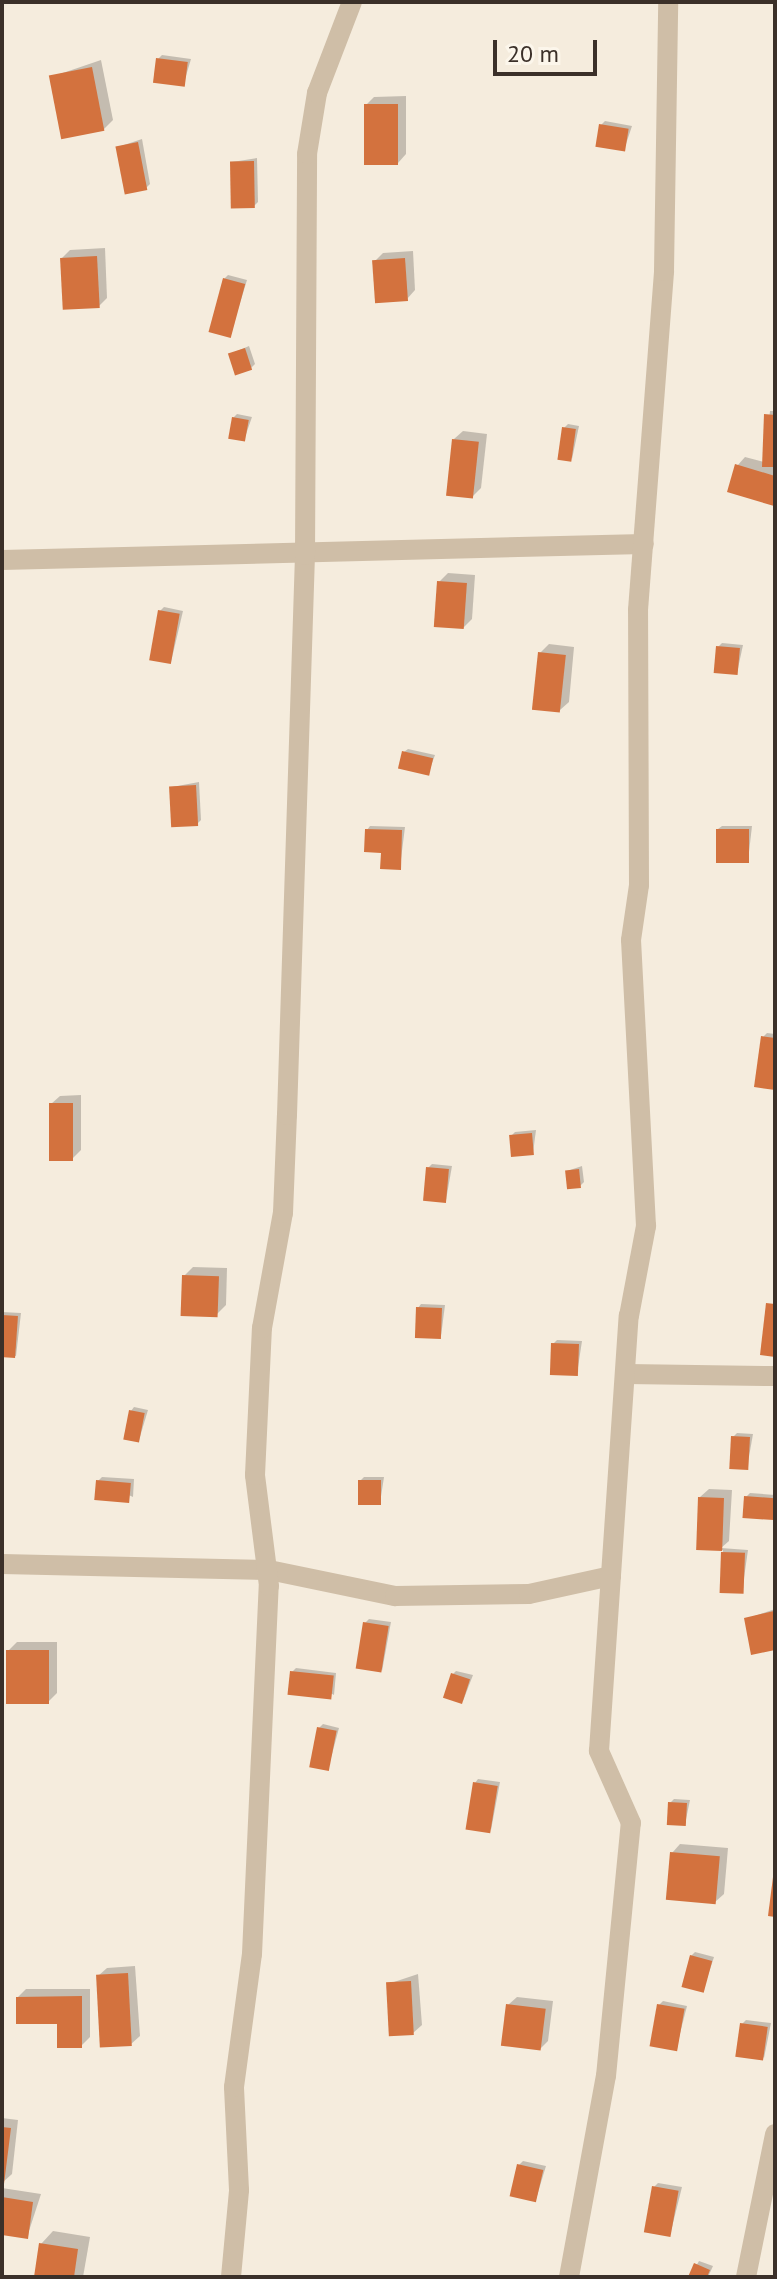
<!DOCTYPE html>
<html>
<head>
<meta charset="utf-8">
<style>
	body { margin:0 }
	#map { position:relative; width:777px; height:2279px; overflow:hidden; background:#f5ecdd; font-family:"PT Sans",sans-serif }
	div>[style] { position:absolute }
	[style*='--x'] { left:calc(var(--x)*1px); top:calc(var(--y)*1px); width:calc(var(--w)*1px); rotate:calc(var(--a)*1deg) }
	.shadow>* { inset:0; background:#0003 }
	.building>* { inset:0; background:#d3723e; transform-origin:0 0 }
	.minor>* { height:20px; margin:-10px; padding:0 10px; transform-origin:10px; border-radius:10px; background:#cfbea7 }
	span { translate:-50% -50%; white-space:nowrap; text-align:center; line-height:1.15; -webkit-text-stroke:8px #fcf6eb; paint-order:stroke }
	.frame { position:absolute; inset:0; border:4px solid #3b3029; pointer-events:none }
	.scale { position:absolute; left:493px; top:40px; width:104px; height:36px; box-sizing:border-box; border:4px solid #3b3029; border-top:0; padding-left:10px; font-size:24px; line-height:28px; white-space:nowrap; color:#3b3029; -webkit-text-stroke:6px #fcf6eb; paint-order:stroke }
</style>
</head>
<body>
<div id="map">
	<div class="shadow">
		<i style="clip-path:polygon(162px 55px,191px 59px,183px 86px,158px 59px)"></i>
		<i style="clip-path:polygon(101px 60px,113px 120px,104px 129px,51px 77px)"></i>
		<i style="clip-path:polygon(406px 96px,406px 154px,398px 163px,366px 105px,374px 97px)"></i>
		<i style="clip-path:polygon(605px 121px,632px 126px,624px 150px,601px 125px)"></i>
		<i style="clip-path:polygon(142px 139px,150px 184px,146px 188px,118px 147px)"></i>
		<i style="clip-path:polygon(257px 158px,258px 202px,254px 206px,232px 162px)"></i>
		<i style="clip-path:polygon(105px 248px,107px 298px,99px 306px,62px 258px,70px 250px)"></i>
		<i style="clip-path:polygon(413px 251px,415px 290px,407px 299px,374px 262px,383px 253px)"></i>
		<i style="clip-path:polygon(228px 275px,247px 280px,230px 336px,224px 279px)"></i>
		<i style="clip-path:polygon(249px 346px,255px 364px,251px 368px,230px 354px)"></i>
		<i style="clip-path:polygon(770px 411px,775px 411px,774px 504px,737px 466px,745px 457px,764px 462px)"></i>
		<i style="clip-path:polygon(237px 414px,252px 417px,244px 440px,233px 418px)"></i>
		<i style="clip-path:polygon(568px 424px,579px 426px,572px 459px,564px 428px)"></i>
		<i style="clip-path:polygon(463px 431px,487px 434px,481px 488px,472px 497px,454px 439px)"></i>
		<i style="clip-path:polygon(448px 573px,475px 575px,472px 619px,463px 628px,439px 582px)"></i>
		<i style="clip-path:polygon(164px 607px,183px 611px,171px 662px,160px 611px)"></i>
		<i style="clip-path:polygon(722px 643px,743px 645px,737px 673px,718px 647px)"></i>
		<i style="clip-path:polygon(549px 644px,574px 647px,569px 702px,560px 710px,540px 653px)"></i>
		<i style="clip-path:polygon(408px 749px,435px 755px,428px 774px,404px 752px)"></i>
		<i style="clip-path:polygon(199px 782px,201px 820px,197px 824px,172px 787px)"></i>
		<i style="clip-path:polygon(370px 826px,405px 827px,400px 867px,367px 830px)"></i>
		<i style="clip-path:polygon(722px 826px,752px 826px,748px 861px,718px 829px)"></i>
		<i style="clip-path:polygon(767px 1033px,775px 1034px,775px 1088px,763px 1037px)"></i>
		<i style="clip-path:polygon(81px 1095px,81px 1150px,73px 1158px,51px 1104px,60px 1096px)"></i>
		<i style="clip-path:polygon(536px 1130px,533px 1153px,511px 1136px,515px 1132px)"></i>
		<i style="clip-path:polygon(432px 1164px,452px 1166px,446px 1200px,428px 1168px)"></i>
		<i style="clip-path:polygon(582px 1166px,584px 1182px,580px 1186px,567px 1171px)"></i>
		<i style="clip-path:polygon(193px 1267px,227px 1268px,226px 1305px,217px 1314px,184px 1276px)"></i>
		<i style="clip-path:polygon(421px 1304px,445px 1305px,441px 1336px,418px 1308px)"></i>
		<i style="clip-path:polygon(2px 1312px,21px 1313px,16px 1356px,2px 1355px)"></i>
		<i style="clip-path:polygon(557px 1340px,582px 1341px,577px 1374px,553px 1344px)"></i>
		<i style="clip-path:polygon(134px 1407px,148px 1410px,139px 1440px,131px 1411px)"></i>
		<i style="clip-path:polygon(737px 1433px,753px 1434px,747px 1468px,733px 1437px)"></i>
		<i style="clip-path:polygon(102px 1477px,134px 1479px,133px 1497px,98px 1481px)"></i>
		<i style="clip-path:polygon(364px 1477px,384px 1477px,380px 1503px,360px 1481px)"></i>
		<i style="clip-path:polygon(709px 1489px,732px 1490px,729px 1541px,721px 1548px,748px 1550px,742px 1592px,721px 1591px,723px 1550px,697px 1548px,700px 1497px)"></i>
		<i style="clip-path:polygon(750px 1493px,775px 1495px,775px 1518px,746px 1497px)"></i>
		<i style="clip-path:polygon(775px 1609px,775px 1648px,753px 1652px,746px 1619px)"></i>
		<i style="clip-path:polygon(369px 1619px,391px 1622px,382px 1671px,365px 1623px)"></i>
		<i style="clip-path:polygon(17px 1642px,57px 1642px,57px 1693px,48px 1702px,8px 1651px)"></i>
		<i style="clip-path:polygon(296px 1668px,336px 1673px,334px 1695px,292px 1672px)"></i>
		<i style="clip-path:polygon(456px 1671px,473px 1675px,463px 1701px,453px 1674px)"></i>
		<i style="clip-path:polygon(323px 1724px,339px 1728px,328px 1769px,319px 1728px)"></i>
		<i style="clip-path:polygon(478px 1779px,500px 1782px,491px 1830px,475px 1783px)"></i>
		<i style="clip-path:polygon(674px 1799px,690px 1800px,685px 1824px,670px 1803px)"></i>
		<i style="clip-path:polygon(680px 1844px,728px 1848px,724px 1894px,715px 1902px,672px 1853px)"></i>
		<i style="clip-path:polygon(695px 1952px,714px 1957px,703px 1991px,691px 1956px)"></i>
		<i style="clip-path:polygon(135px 1966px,140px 2036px,131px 2044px,98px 1976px,107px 1968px)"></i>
		<i style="clip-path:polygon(418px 1974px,422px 2025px,413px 2033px,388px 1984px)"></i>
		<i style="clip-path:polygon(26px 1989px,90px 1989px,90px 2037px,81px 2046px,59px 2022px,18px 1997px)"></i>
		<i style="clip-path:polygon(517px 1997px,553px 2001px,548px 2041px,540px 2049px,508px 2005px)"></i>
		<i style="clip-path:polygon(663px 2001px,687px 2006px,676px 2049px,659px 2005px)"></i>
		<i style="clip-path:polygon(746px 2020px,771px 2023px,764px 2058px,742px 2024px)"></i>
		<i style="clip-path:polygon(2px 2118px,18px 2120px,12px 2174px,3px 2182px)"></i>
		<i style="clip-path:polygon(523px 2161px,546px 2166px,536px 2199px,519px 2165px)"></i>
		<i style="clip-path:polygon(658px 2183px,682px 2187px,670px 2235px,654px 2187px)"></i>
		<i style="clip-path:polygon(2px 2188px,41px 2194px,27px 2237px,2px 2233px)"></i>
		<i style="clip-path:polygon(53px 2231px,90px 2237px,83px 2277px,36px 2277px,41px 2244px)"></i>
		<i style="clip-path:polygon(699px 2261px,713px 2266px,708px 2277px,690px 2277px)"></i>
	</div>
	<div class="building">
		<i style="left:156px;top:58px;width:32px;height:25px;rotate:7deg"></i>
		<i style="left:92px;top:67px;width:65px;height:44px;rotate:79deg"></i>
		<i style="left:364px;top:104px;width:34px;height:61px"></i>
		<i style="left:599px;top:124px;width:30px;height:23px;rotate:9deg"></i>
		<i style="left:138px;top:142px;width:49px;height:23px;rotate:79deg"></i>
		<i style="left:254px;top:161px;width:47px;height:24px;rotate:89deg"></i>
		<i style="left:97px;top:256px;width:52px;height:37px;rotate:87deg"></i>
		<i style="left:405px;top:258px;width:43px;height:33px;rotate:86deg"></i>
		<i style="left:223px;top:278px;width:23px;height:56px;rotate:15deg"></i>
		<i style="left:245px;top:348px;width:23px;height:18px;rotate:72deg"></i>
		<i style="clip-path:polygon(764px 414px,775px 415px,775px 467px,762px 467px)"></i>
		<i style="left:232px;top:417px;width:17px;height:22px;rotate:10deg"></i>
		<i style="left:562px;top:427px;width:14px;height:33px;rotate:8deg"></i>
		<i style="left:452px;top:439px;width:27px;height:57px;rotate:6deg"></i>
		<i style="clip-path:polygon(735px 464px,775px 476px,774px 506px,727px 492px)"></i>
		<i style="left:437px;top:581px;width:30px;height:46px;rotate:4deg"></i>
		<i style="left:158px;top:610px;width:22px;height:51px;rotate:10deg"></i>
		<i style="left:716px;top:646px;width:24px;height:27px;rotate:5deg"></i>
		<i style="left:538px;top:652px;width:28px;height:58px;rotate:6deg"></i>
		<i style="left:402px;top:751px;width:32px;height:18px;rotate:13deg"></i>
		<i style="left:196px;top:785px;width:41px;height:27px;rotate:87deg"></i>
		<i style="clip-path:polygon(365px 829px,402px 830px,401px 870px,380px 869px,381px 853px,364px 852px)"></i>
		<i style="left:716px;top:829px;width:33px;height:34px"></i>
		<i style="clip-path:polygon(761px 1036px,775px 1038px,775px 1090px,754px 1087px)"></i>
		<i style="left:49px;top:1103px;width:24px;height:58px"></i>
		<i style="left:532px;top:1133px;width:22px;height:23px;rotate:85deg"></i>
		<i style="left:426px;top:1167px;width:23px;height:34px;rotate:5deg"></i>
		<i style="left:579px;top:1169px;width:19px;height:14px;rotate:84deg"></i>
		<i style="left:182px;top:1275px;width:37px;height:41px;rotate:2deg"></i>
		<i style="clip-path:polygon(766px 1303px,775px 1304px,775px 1357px,760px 1355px)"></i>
		<i style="left:416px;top:1307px;width:26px;height:31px;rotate:2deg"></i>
		<i style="left:2px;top:1315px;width:16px;height:42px;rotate:4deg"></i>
		<i style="left:551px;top:1343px;width:28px;height:32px;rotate:2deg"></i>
		<i style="left:129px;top:1410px;width:16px;height:30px;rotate:11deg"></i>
		<i style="left:731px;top:1436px;width:19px;height:33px;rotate:3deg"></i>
		<i style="left:96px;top:1480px;width:35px;height:20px;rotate:5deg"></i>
		<i style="left:358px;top:1480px;width:23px;height:25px"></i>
		<i style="left:744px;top:1496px;width:31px;height:22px;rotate:4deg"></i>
		<i style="left:698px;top:1497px;width:26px;height:53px;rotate:2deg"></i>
		<i style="left:721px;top:1552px;width:24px;height:41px;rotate:2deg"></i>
		<i style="clip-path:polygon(774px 1611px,775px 1650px,751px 1655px,744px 1618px)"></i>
		<i style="left:363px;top:1622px;width:26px;height:47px;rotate:9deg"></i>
		<i style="left:6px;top:1650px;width:43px;height:54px"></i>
		<i style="left:290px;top:1671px;width:44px;height:24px;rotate:6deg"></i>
		<i style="left:451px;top:1673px;width:20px;height:26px;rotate:18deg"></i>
		<i style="left:317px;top:1727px;width:20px;height:41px;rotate:11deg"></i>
		<i style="left:473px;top:1782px;width:25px;height:48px;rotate:9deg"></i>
		<i style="left:668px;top:1802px;width:19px;height:23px;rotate:3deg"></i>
		<i style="left:670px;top:1852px;width:50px;height:48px;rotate:5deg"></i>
		<i style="clip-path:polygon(773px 1877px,775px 1877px,775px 1917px,768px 1916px)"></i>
		<i style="left:690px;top:1955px;width:23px;height:33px;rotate:15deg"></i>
		<i style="left:128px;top:1973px;width:73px;height:32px;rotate:87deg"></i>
		<i style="left:411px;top:1981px;width:54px;height:25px;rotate:87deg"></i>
		<i style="clip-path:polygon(82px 1996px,82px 2048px,57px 2048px,57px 2024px,16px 2024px,16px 1997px)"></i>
		<i style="left:506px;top:2004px;width:40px;height:42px;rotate:7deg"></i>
		<i style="left:657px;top:2004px;width:28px;height:43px;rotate:10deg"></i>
		<i style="left:740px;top:2023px;width:28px;height:34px;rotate:8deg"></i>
		<i style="clip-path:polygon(2px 2127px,11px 2128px,4px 2184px,2px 2184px)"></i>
		<i style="left:517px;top:2164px;width:27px;height:33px;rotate:13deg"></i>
		<i style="left:652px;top:2186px;width:27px;height:47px;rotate:10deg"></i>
		<i style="clip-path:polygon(2px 2197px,33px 2202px,28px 2239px,2px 2235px)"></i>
		<i style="clip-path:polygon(39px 2243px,78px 2249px,74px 2277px,34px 2277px)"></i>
		<i style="clip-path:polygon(694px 2263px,710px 2270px,707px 2277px,688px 2277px)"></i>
	</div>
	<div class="minor">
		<i style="--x:2;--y:560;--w:642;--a:-1.43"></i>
		<i style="--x:627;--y:1374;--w:148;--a:0.8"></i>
		<i style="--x:2;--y:1564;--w:267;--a:1.3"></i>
		<i style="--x:269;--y:1570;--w:129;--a:11.7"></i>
		<i style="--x:395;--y:1596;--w:134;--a:-0.9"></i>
		<i style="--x:529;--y:1594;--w:84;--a:-12.4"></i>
		<i style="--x:231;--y:2277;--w:87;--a:-84.7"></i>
		<i style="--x:239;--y:2190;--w:103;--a:-92.8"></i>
		<i style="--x:234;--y:2087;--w:134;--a:-82.3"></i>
		<i style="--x:252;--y:1954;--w:368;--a:-87.4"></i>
		<i style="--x:269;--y:1586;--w:112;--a:-97.2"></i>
		<i style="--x:255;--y:1475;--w:147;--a:-87.3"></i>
		<i style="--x:262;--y:1328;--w:117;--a:-79.7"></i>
		<i style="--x:283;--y:1213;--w:98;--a:-87.7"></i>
		<i style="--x:287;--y:1115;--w:560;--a:-88.16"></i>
		<i style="--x:305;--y:555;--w:401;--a:-89.7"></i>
		<i style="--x:307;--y:154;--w:62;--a:-80.7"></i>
		<i style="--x:317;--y:93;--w:97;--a:-69"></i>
		<i style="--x:569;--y:2277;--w:204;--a:-79.6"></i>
		<i style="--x:606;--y:2076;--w:254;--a:-84.4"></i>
		<i style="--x:631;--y:1823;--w:79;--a:-114"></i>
		<i style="--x:599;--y:1751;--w:436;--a:-86.1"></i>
		<i style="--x:629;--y:1316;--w:92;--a:-79.3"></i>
		<i style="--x:646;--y:1226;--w:286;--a:-93"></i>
		<i style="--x:631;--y:940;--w:56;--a:-81.7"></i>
		<i style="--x:639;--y:885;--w:275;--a:-90.2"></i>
		<i style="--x:638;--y:610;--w:340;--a:-85.6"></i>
		<i style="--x:664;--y:271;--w:269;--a:-89.1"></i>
		<i style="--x:746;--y:2277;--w:146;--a:-78.5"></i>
	</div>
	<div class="frame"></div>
	<div class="scale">20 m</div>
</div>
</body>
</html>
